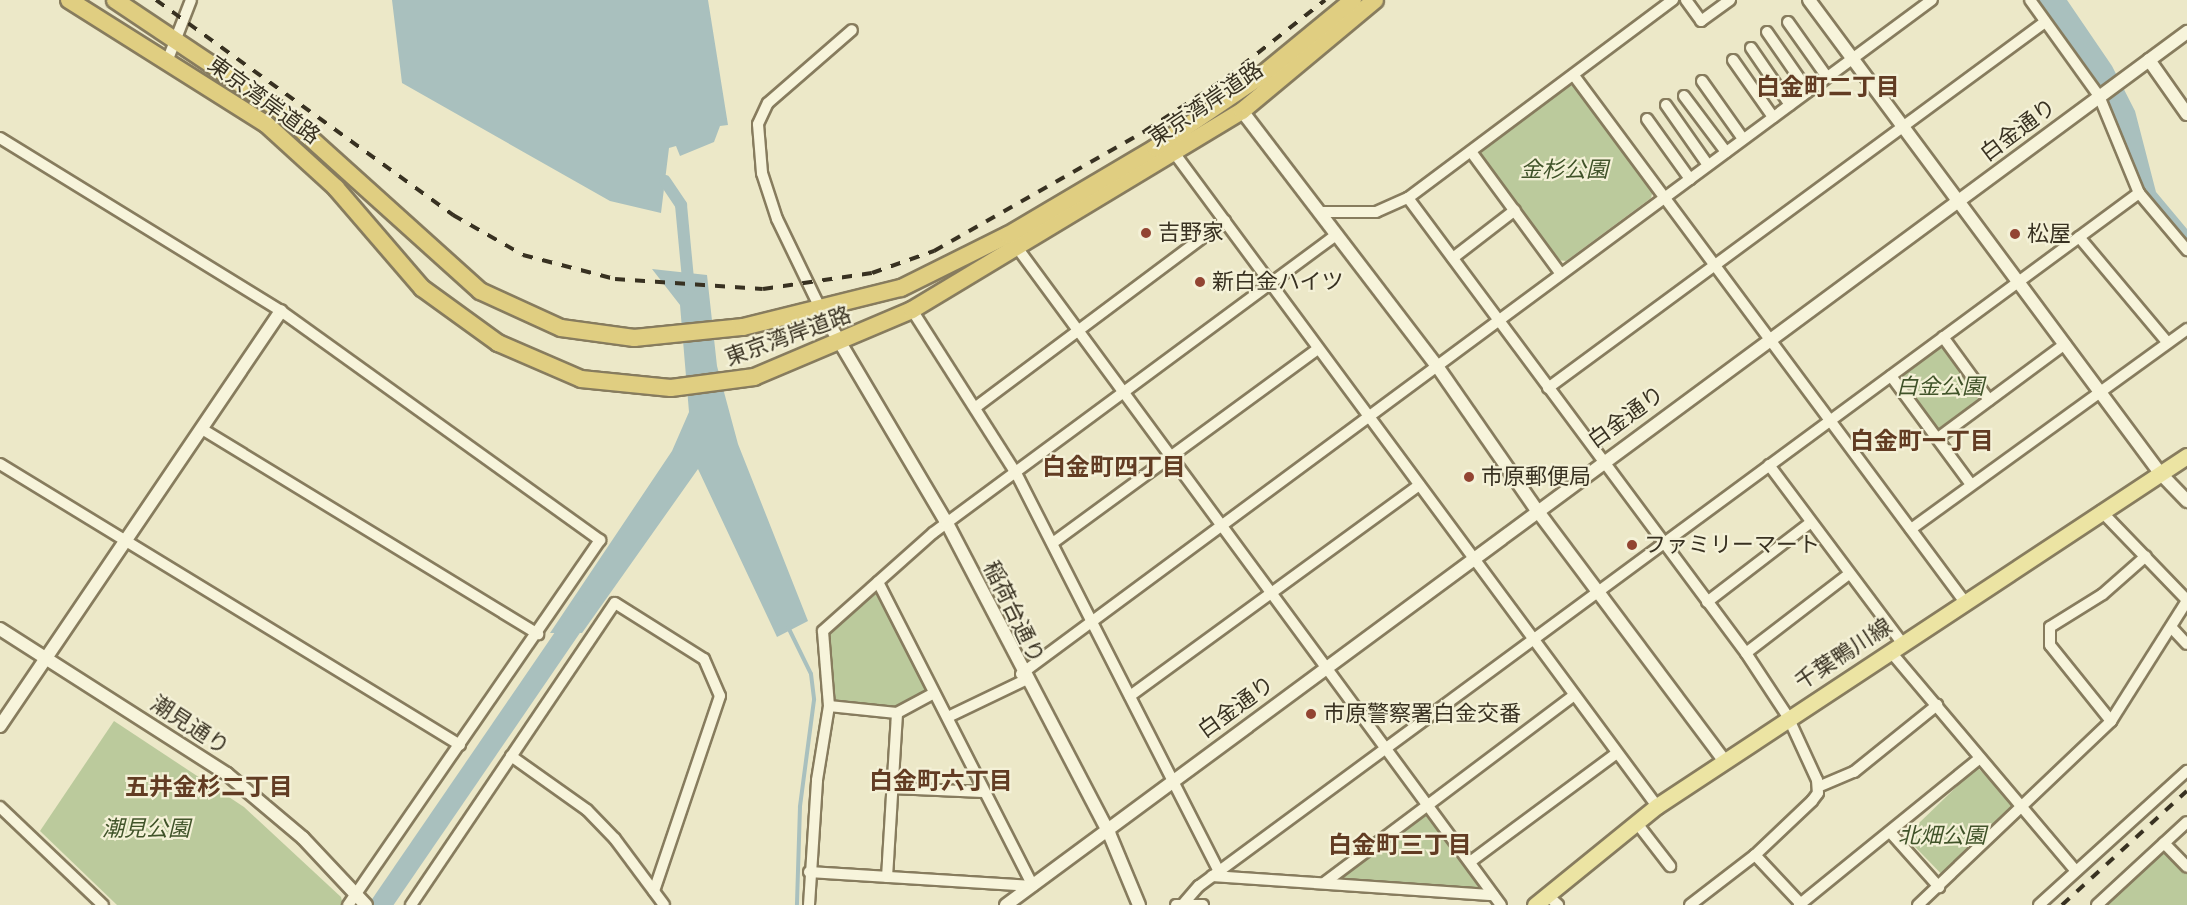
<!DOCTYPE html>
<html>
<head>
<meta charset="utf-8">
<style>
	body { margin:0 }
	#map { position:relative; width:2187px; height:905px; overflow:hidden; background:#ece8c8; font-family:"Zilla Slab","Noto Sans JP",serif }
	div>[style] { position:absolute }
	[style*='--x'] { left:calc(var(--x)*1px); top:calc(var(--y)*1px); width:calc(var(--w)*1px); rotate:calc(var(--a)*1deg) }
	.green>* { inset:0; background:#bbca9c; transform-origin:0 0 }
	.water>* { inset:0; background:#a9c0be }
	.stream>* { height:4px; margin:-2px; padding:0 2px; transform-origin:2px; border-radius:2px; background:#a9c0be }
	.canal>* { height:12px; margin:-6px; padding:0 6px; transform-origin:6px; border-radius:6px; background:#a9c0be }
	.river>* { height:21px; margin:-10.5px; padding:0 10.5px; transform-origin:10.5px; border-radius:10.5px; background:#a9c0be }
	.roads { filter:drop-shadow(2px 0 #877c5e) drop-shadow(-2px 0 #877c5e) drop-shadow(0 2px #877c5e) drop-shadow(0 -2px #877c5e) }
	.minor>* { height:10px; margin:-5px; padding:0 5px; transform-origin:5px; border-radius:5px; background:#f7f4db }
	.tertiary>* { height:12px; margin:-6px; padding:0 6px; transform-origin:6px; border-radius:6px; background:#f7f4db }
	.primary>* { height:15px; margin:-7.5px; padding:0 7.5px; transform-origin:7.5px; border-radius:7.5px; background:#ece4a3 }
	.trunk>* { height:16px; margin:-8px; padding:0 8px; transform-origin:8px; border-radius:8px; background:#e0ce81 }
	.rail>* { height:4px; margin-top:-2px; transform-origin:0; background:repeating-linear-gradient(90deg,#383121 0 10px,transparent 0 20px) }
	.dots>* { width:16px; height:16px; translate:-50% -50%; box-sizing:border-box; border:3px solid #f4f1d7; border-radius:50% }
	span { translate:-50% -50%; white-space:nowrap; text-align:center; line-height:1.15; -webkit-text-stroke:4.5px #f4f1d7; paint-order:stroke }
	.street-label { font-size:22px; color:#383121 }
	.park-label { font-size:22px; color:#405329; font-style:italic }
	.poi-label { font-size:22px; color:#383121 }
	.left { translate:0 -50%; text-align:left }
	.neighbourhood-label { font-size:24px; color:#623c23; font-weight:700 }
</style>
</head>
<body>
<div id="map">
	<div class="green">
		<i style="clip-path:polygon(1568px 85px,1577px 86px,1653px 190px,1651px 198px,1566px 261px,1557px 260px,1481px 158px,1482px 150px)"></i>
		<i style="clip-path:polygon(1939px 347px,1947px 349px,1980px 396px,1979px 403px,1944px 429px,1936px 428px,1901px 382px,1902px 374px)"></i>
		<i style="clip-path:polygon(878px 582px,934px 693px,897px 713px,829px 706px,823px 631px)"></i>
		<i style="clip-path:polygon(114px 721px,244px 807px,341px 897px,343px 905px,117px 905px,40px 831px)"></i>
		<i style="left:1977px;top:767px;width:55px;height:100px;rotate:46deg"></i>
		<i style="clip-path:polygon(1425px 807px,1493px 895px,1324px 883px)"></i>
		<i style="clip-path:polygon(2162px 852px,2187px 874px,2187px 905px,2104px 905px)"></i>
	</div>
	<div class="water">
		<i style="clip-path:polygon(392px 0,708px 0,728px 125px,720px 126px,714px 142px,680px 156px,676px 146px,669px 148px,661px 213px,610px 201px,402px 83px)"></i>
		<i style="clip-path:polygon(2036px 0,2067px 0,2112px 66px,2135px 111px,2156px 192px,2187px 229px,2187px 242px,2148px 200px,2110px 109px)"></i>
		<i style="clip-path:polygon(652px 269px,707px 275px,717px 366px,738px 444px,808px 621px,777px 637px,698px 469px,582px 633px,550px 633px,672px 451px,689px 412px,680px 305px)"></i>
	</div>
	<div class="stream">
		<i style="--x:788;--y:627;--w:52;--a:63.9"></i>
		<i style="--x:811;--y:674;--w:26;--a:83"></i>
		<i style="--x:814;--y:700;--w:108;--a:97.5"></i>
		<i style="--x:800;--y:807;--w:98;--a:91.8"></i>
	</div>
	<div class="canal">
		<i style="--x:665;--y:181;--w:29;--a:56"></i>
		<i style="--x:681;--y:205;--w:84;--a:84.6"></i>
	</div>
	<div class="river">
		<i style="--x:380;--y:905;--w:356;--a:-55.6"></i>
	</div>
	<div class="roads">
		<div class="minor">
			<i style="--x:1686;--y:0;--w:26;--a:54"></i>
			<i style="--x:1701;--y:21;--w:36;--a:-36"></i>
			<i style="--x:2030;--y:0;--w:118;--a:54.3"></i>
			<i style="--x:2099;--y:96;--w:105;--a:67.6"></i>
			<i style="--x:2139;--y:193;--w:75;--a:49.9"></i>
			<i style="--x:1788;--y:22;--w:67;--a:54.7"></i>
			<i style="--x:1767;--y:32;--w:72;--a:55.2"></i>
			<i style="--x:1751;--y:48;--w:69;--a:55.6"></i>
			<i style="--x:168;--y:59;--w:63;--a:-68.7"></i>
			<i style="--x:1733;--y:60;--w:70;--a:54.9"></i>
			<i style="--x:1575;--y:77;--w:653;--a:53.41"></i>
			<i style="--x:1702;--y:81;--w:71;--a:54.7"></i>
			<i style="--x:1684;--y:96;--w:70;--a:53.1"></i>
			<i style="--x:1666;--y:105;--w:73;--a:55"></i>
			<i style="--x:1647;--y:119;--w:74;--a:54.4"></i>
			<i style="--x:0;--y:138;--w:330;--a:31.6"></i>
			<i style="--x:281;--y:311;--w:393;--a:35.7"></i>
			<i style="--x:600;--y:540;--w:444;--a:124.6"></i>
			<i style="--x:1472;--y:153;--w:150;--a:53.7"></i>
			<i style="--x:1175;--y:154;--w:811;--a:53.53"></i>
			<i style="--x:1408;--y:198;--w:567;--a:53.39"></i>
			<i style="--x:1746;--y:653;--w:77;--a:56.7"></i>
			<i style="--x:1788;--y:717;--w:69;--a:65.3"></i>
			<i style="--x:1817;--y:780;--w:13;--a:86"></i>
			<i style="--x:1818;--y:793;--w:10;--a:127"></i>
			<i style="--x:1812;--y:801;--w:79;--a:136.5"></i>
			<i style="--x:1755;--y:855;--w:82;--a:142.4"></i>
			<i style="--x:1319;--y:212;--w:57;--a:0"></i>
			<i style="--x:1376;--y:212;--w:35;--a:-24"></i>
			<i style="--x:1408;--y:198;--w:331;--a:-36.8"></i>
			<i style="--x:2079;--y:237;--w:138;--a:50"></i>
			<i style="--x:1013;--y:242;--w:823;--a:53.65"></i>
			<i style="--x:1453;--y:258;--w:78;--a:-37.7"></i>
			<i style="--x:912;--y:310;--w:193;--a:57.5"></i>
			<i style="--x:1016;--y:473;--w:448;--a:63"></i>
			<i style="--x:822;--y:312;--w:103;--a:-115.8"></i>
			<i style="--x:777;--y:219;--w:48;--a:-108.1"></i>
			<i style="--x:762;--y:173;--w:49;--a:-94.7"></i>
			<i style="--x:758;--y:124;--w:23;--a:-65"></i>
			<i style="--x:768;--y:103;--w:111;--a:-41"></i>
			<i style="--x:1943;--y:337;--w:78;--a:53.9"></i>
			<i style="--x:1891;--y:376;--w:133;--a:53.6"></i>
			<i style="--x:1548;--y:388;--w:617;--a:-36.37"></i>
			<i style="--x:976;--y:407;--w:311;--a:-36.8"></i>
			<i style="--x:202;--y:429;--w:394;--a:31.4"></i>
			<i style="--x:1938;--y:438;--w:158;--a:-36.5"></i>
			<i style="--x:0;--y:464;--w:539;--a:31.42"></i>
			<i style="--x:1769;--y:465;--w:222;--a:53.2"></i>
			<i style="--x:2101;--y:511;--w:124;--a:46"></i>
			<i style="--x:1911;--y:529;--w:341;--a:-35.9"></i>
			<i style="--x:1054;--y:542;--w:327;--a:-36.2"></i>
			<i style="--x:878;--y:582;--w:341;--a:63"></i>
			<i style="--x:1707;--y:602;--w:130;--a:-37.5"></i>
			<i style="--x:2171;--y:627;--w:23;--a:47"></i>
			<i style="--x:1890;--y:651;--w:288;--a:49.8"></i>
			<i style="--x:1746;--y:653;--w:130;--a:-37.5"></i>
			<i style="--x:1021;--y:674;--w:1133;--a:-36.5"></i>
			<i style="--x:1130;--y:696;--w:358;--a:-36.1"></i>
			<i style="--x:829;--y:706;--w:68;--a:5.9"></i>
			<i style="--x:897;--y:713;--w:42;--a:-28.4"></i>
			<i style="--x:948;--y:717;--w:85;--a:-25.7"></i>
			<i style="--x:2111;--y:721;--w:97;--a:-128.8"></i>
			<i style="--x:2050;--y:645;--w:18;--a:-90"></i>
			<i style="--x:2050;--y:627;--w:62;--a:-31.9"></i>
			<i style="--x:2103;--y:594;--w:57;--a:-41.5"></i>
			<i style="--x:511;--y:756;--w:93;--a:35.4"></i>
			<i style="--x:587;--y:810;--w:40;--a:46"></i>
			<i style="--x:615;--y:839;--w:82;--a:53.4"></i>
			<i style="--x:1818;--y:787;--w:39;--a:-23"></i>
			<i style="--x:1854;--y:772;--w:107;--a:-38.9"></i>
			<i style="--x:893;--y:788;--w:90;--a:2.5"></i>
			<i style="--x:0;--y:807;--w:142;--a:43.6"></i>
			<i style="--x:1636;--y:822;--w:56;--a:52.3"></i>
			<i style="--x:1890;--y:832;--w:74;--a:48.3"></i>
			<i style="--x:2164;--y:843;--w:33;--a:46"></i>
			<i style="--x:1755;--y:855;--w:69;--a:46.8"></i>
			<i style="--x:1470;--y:862;--w:183;--a:-36.6"></i>
			<i style="--x:809;--y:872;--w:224;--a:3.6"></i>
			<i style="--x:1212;--y:876;--w:282;--a:3.9"></i>
			<i style="--x:887;--y:877;--w:164;--a:-86.5"></i>
			<i style="--x:1324;--y:883;--w:313;--a:-36.9"></i>
			<i style="--x:1547;--y:895;--w:15;--a:42"></i>
			<i style="--x:1184;--y:903;--w:23;--a:-49"></i>
			<i style="--x:1199;--y:886;--w:1168;--a:-36.4"></i>
			<i style="--x:411;--y:905;--w:364;--a:-56"></i>
			<i style="--x:615;--y:603;--w:105;--a:32.2"></i>
			<i style="--x:704;--y:659;--w:40;--a:66.6"></i>
			<i style="--x:720;--y:696;--w:206;--a:108.7"></i>
			<i style="--x:809;--y:905;--w:125;--a:-86.3"></i>
			<i style="--x:817;--y:780;--w:75;--a:-80.8"></i>
			<i style="--x:829;--y:706;--w:75;--a:-94.6"></i>
			<i style="--x:823;--y:631;--w:147;--a:-41.7"></i>
			<i style="--x:933;--y:533;--w:501;--a:-36.48"></i>
			<i style="--x:1176;--y:905;--w:27;--a:0"></i>
			<i style="--x:1799;--y:905;--w:233;--a:-39.1"></i>
			<i style="--x:1918;--y:905;--w:267;--a:-43.6"></i>
			<i style="--x:2111;--y:721;--w:142;--a:-57.7"></i>
			<i style="--x:2039;--y:905;--w:200;--a:-42.2"></i>
			<i style="--x:2097;--y:905;--w:122;--a:-42.7"></i>
		</div>
		<div class="tertiary">
			<i style="--x:1809;--y:0;--w:589;--a:53.42"></i>
			<i style="--x:2160;--y:473;--w:39;--a:46"></i>
			<i style="--x:2149;--y:60;--w:66;--a:54.9"></i>
			<i style="--x:1242;--y:111;--w:321;--a:52.6"></i>
			<i style="--x:1437;--y:366;--w:174;--a:55.3"></i>
			<i style="--x:1536;--y:509;--w:314;--a:53.2"></i>
			<i style="--x:822;--y:312;--w:247;--a:59.4"></i>
			<i style="--x:948;--y:525;--w:348;--a:62.4"></i>
			<i style="--x:1109;--y:833;--w:78;--a:67.4"></i>
			<i style="--x:0;--y:629;--w:269;--a:32.6"></i>
			<i style="--x:227;--y:774;--w:99;--a:40.1"></i>
			<i style="--x:303;--y:838;--w:92;--a:46.8"></i>
			<i style="--x:0;--y:726;--w:501;--a:-55.9"></i>
			<i style="--x:1006;--y:905;--w:1469;--a:-36.47"></i>
		</div>
		<div class="primary">
			<i style="--x:1535;--y:905;--w:157;--a:-39.1"></i>
			<i style="--x:1657;--y:806;--w:635;--a:-33.44"></i>
		</div>
		<div class="trunk">
			<i style="--x:69;--y:0;--w:233;--a:32.2"></i>
			<i style="--x:266;--y:124;--w:95;--a:42.4"></i>
			<i style="--x:336;--y:188;--w:132;--a:49.3"></i>
			<i style="--x:422;--y:288;--w:94;--a:35.9"></i>
			<i style="--x:498;--y:343;--w:90;--a:23.4"></i>
			<i style="--x:581;--y:379;--w:90;--a:5.7"></i>
			<i style="--x:671;--y:388;--w:84;--a:-7.5"></i>
			<i style="--x:754;--y:377;--w:172;--a:-23"></i>
			<i style="--x:912;--y:310;--w:385;--a:-31.1"></i>
			<i style="--x:1242;--y:111;--w:173;--a:-39.8"></i>
			<i style="--x:115;--y:0;--w:196;--a:33.8"></i>
			<i style="--x:278;--y:109;--w:272;--a:42"></i>
			<i style="--x:480;--y:291;--w:89;--a:24.6"></i>
			<i style="--x:561;--y:328;--w:74;--a:7.8"></i>
			<i style="--x:634;--y:338;--w:110;--a:-5.8"></i>
			<i style="--x:743;--y:327;--w:163;--a:-13.9"></i>
			<i style="--x:901;--y:288;--w:119;--a:-26.4"></i>
			<i style="--x:1008;--y:235;--w:171;--a:-30.6"></i>
			<i style="--x:1155;--y:148;--w:125;--a:-34.2"></i>
			<i style="--x:1258;--y:78;--w:123;--a:-39.4"></i>
		</div>
	</div>
	<div class="rail">
		<i style="--x:156;--y:0;--w:367;--a:35.9"></i>
		<i style="--x:453;--y:215;--w:81;--a:29.7"></i>
		<i style="--x:523;--y:255;--w:95;--a:14.6"></i>
		<i style="--x:615;--y:279;--w:148;--a:3.9"></i>
		<i style="--x:763;--y:289;--w:110;--a:-8.4"></i>
		<i style="--x:872;--y:273;--w:66;--a:-19.5"></i>
		<i style="--x:934;--y:251;--w:243;--a:-29.6"></i>
		<i style="--x:1145;--y:131;--w:97;--a:-33.2"></i>
		<i style="--x:1226;--y:78;--w:126;--a:-38.2"></i>
		<i style="--x:2062;--y:905;--w:169;--a:-42.4"></i>
	</div>
	<div class="dots">
		<i style="left:1146px;top:233px;background:#924432"></i>
		<i style="left:2015px;top:234px;background:#924432"></i>
		<i style="left:1200px;top:282px;background:#924432"></i>
		<i style="left:1469px;top:477px;background:#924432"></i>
		<i style="left:1632px;top:545px;background:#924432"></i>
		<i style="left:1311px;top:714px;background:#924432"></i>
	</div>
	<div class="street-label">
		<span style="left:264px;top:100px;rotate:36deg">東京湾岸道路</span>
		<span style="left:1206px;top:104px;rotate:-34deg">東京湾岸道路</span>
		<span style="left:2018px;top:130px;rotate:-37deg">白金通り</span>
		<span style="left:788px;top:336px;rotate:-20deg">東京湾岸道路</span>
		<span style="left:1626px;top:417px;rotate:-36deg">白金通り</span>
		<span style="left:1014px;top:612px;rotate:64deg">稲荷台通り</span>
		<span style="left:1843px;top:654px;rotate:-33deg">千葉鴨川線</span>
		<span style="left:1236px;top:707px;rotate:-36deg">白金通り</span>
		<span style="left:190px;top:725px;rotate:33deg">潮見通り</span>
	</div>
	<div class="park-label">
		<span style="left:1564px;top:170px">金杉公園</span>
		<span style="left:1940px;top:387px">白金公園</span>
		<span style="left:146px;top:829px">潮見公園</span>
		<span style="left:1942px;top:836px">北畑公園</span>
	</div>
	<div class="poi-label">
		<span class="left" style="left:1158px;top:233px">吉野家</span>
		<span class="left" style="left:2027px;top:234px">松屋</span>
		<span class="left" style="left:1212px;top:282px">新白金ハイツ</span>
		<span class="left" style="left:1481px;top:477px">市原郵便局</span>
		<span class="left" style="left:1644px;top:545px">ファミリーマート</span>
		<span class="left" style="left:1323px;top:714px">市原警察署白金交番</span>
	</div>
	<div class="neighbourhood-label">
		<span style="left:1828px;top:87px">白金町二丁目</span>
		<span style="left:1922px;top:441px">白金町一丁目</span>
		<span style="left:1114px;top:467px">白金町四丁目</span>
		<span style="left:941px;top:781px">白金町六丁目</span>
		<span style="left:209px;top:787px">五井金杉二丁目</span>
		<span style="left:1400px;top:845px">白金町三丁目</span>
	</div>
</div>
</body>
</html>
